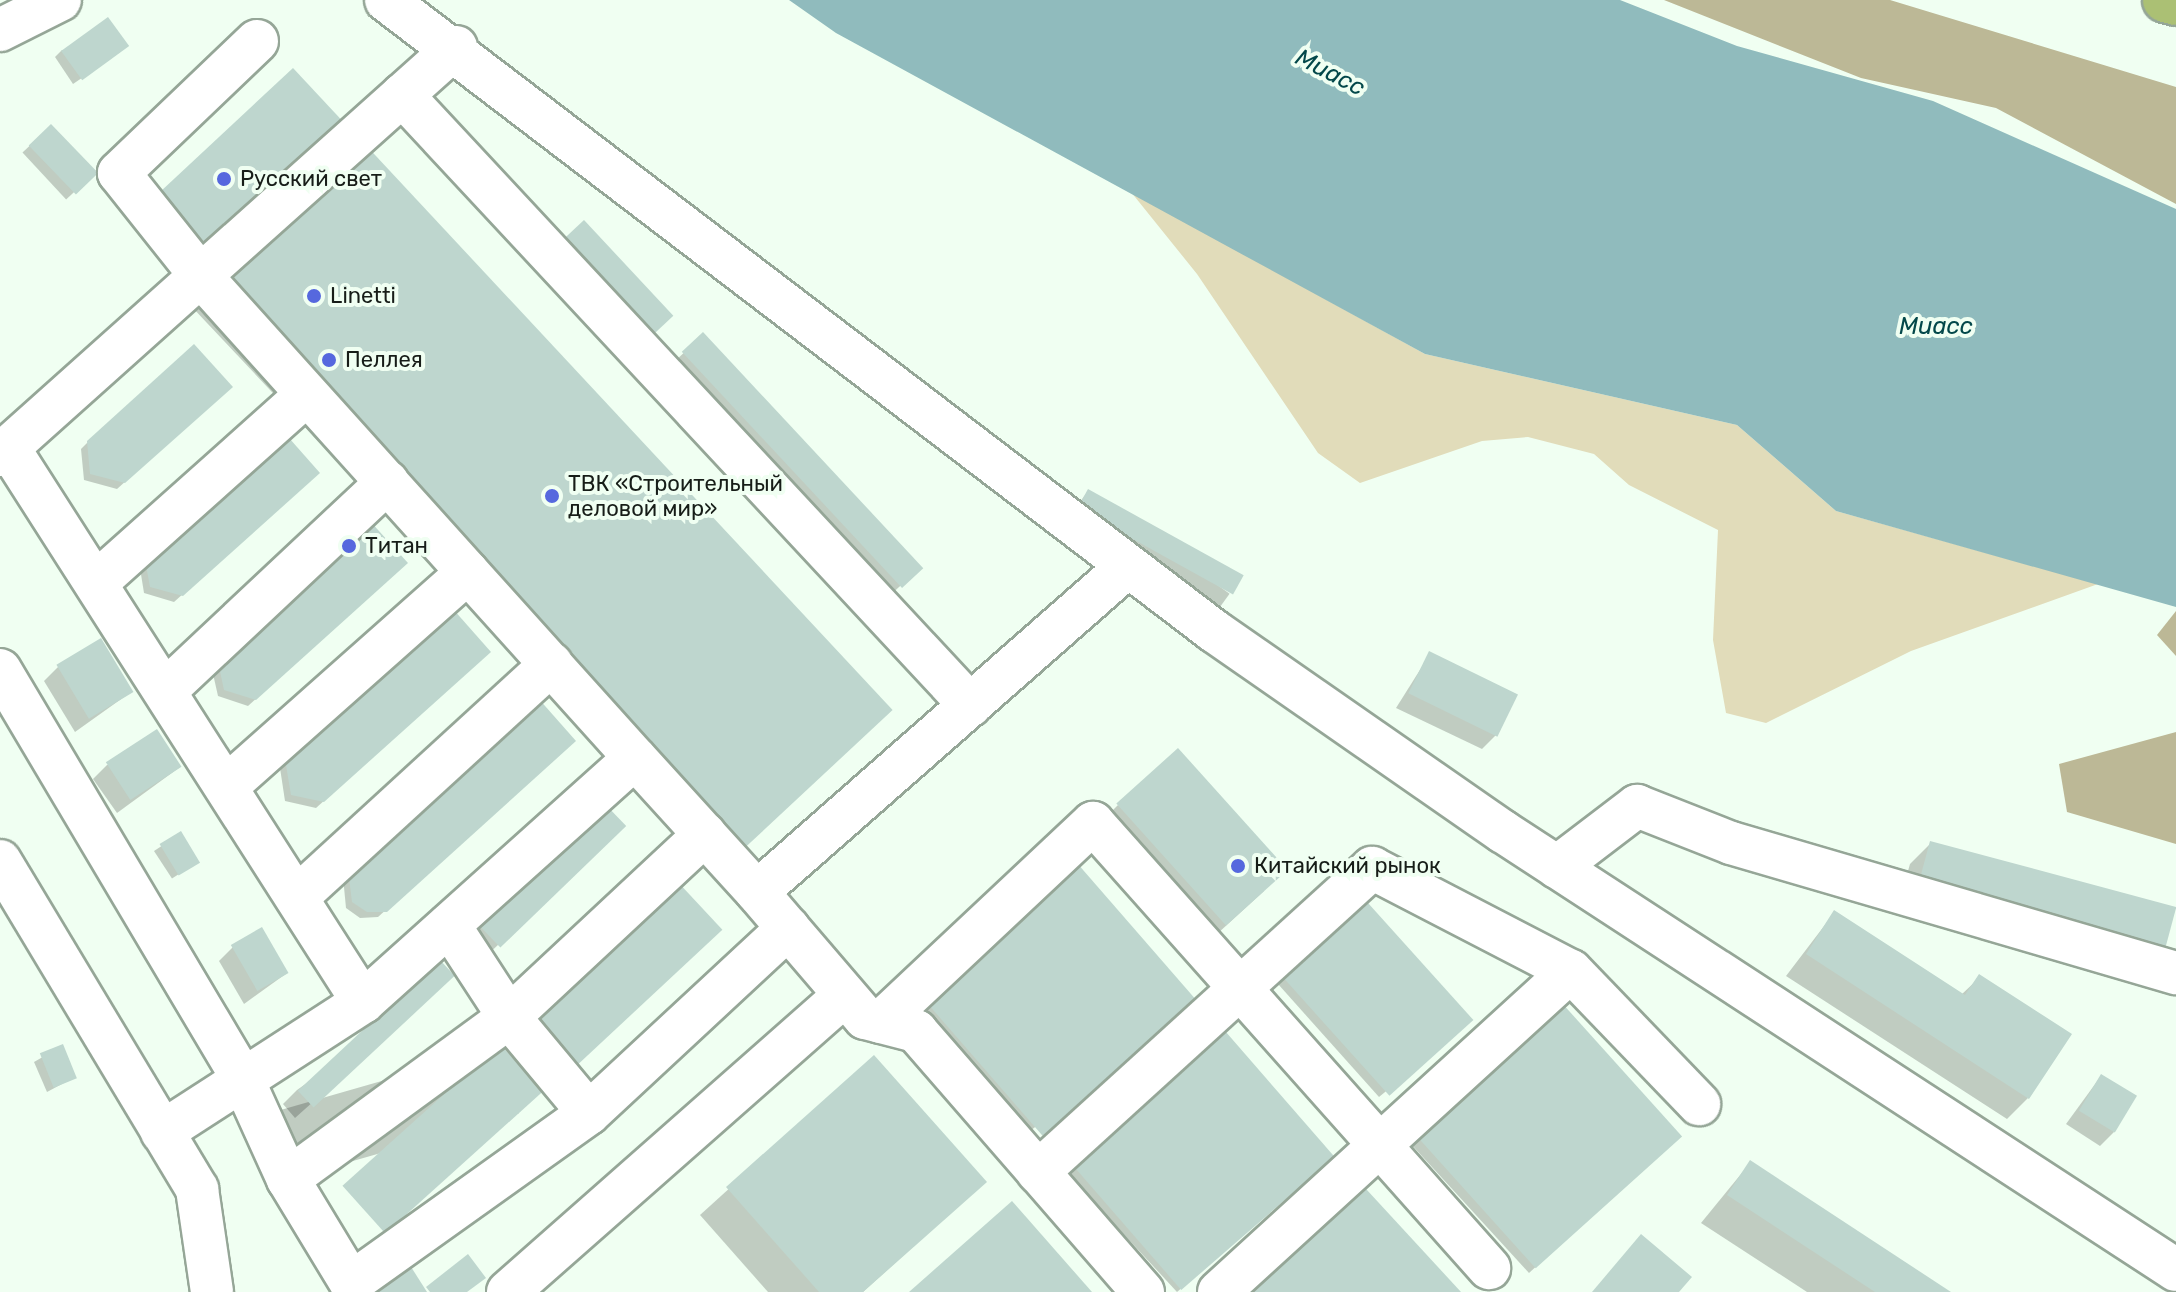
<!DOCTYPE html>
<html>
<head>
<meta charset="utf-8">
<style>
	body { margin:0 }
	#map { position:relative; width:2176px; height:1292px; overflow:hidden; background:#f0fff2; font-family:Rubik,sans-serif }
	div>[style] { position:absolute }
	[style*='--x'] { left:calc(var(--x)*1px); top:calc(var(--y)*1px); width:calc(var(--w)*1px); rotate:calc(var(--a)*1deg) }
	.green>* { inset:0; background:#e1dcba }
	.forest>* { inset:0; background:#bcb896 }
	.water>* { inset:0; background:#90bbbd }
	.shadow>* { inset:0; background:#0003; transform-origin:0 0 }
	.building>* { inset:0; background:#bed6ce; transform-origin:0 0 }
	.roads { filter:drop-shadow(2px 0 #95a697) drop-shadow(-2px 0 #95a697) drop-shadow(0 2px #95a697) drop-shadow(0 -2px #95a697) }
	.minor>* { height:42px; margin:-21px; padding:0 21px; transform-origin:21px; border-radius:21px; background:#fff }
	.major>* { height:44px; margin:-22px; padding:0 22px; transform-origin:22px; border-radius:22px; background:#abc074 }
	.dots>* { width:22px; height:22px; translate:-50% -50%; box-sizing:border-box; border:4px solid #f0fff2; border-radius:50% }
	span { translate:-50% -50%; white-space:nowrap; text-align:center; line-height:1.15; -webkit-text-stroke:8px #f0fff2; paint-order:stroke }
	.poi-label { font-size:22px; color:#171d18 }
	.left { translate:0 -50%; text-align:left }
	.water-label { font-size:24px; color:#03484a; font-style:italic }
</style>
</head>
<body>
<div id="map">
	<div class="green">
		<i style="clip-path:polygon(1131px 192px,1425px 354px,1737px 425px,1836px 511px,2098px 584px,1911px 651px,1766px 723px,1726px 713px,1713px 640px,1718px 530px,1629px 485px,1594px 454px,1528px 437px,1482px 441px,1360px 483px,1318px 453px,1197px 274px)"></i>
	</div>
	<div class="forest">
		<i style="clip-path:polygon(1664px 0,1890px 0,2176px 87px,2176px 204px,1996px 108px,1861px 78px)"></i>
		<i style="clip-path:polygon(2176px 611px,2176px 656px,2157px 635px)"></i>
		<i style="clip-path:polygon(2176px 732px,2176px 844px,2067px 812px,2059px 764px)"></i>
	</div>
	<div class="water">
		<i style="clip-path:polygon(789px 0,1620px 0,1737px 46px,1933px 101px,2176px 209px,2176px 607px,1836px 511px,1737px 425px,1425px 354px,836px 33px)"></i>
	</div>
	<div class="shadow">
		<i style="clip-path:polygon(62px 50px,120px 52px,73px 84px,55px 57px)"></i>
		<i style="left:51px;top:126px;width:64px;height:39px;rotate:47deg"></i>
		<i style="clip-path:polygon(212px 285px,721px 869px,191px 306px)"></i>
		<i style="left:703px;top:335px;width:318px;height:57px;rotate:47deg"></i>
		<i style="clip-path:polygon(224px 393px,117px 489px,84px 480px,81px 449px,88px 442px)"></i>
		<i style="clip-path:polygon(311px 479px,174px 602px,144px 593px,139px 562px)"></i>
		<i style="left:1088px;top:491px;width:175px;height:20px;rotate:36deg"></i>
		<i style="clip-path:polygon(399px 570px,248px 706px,218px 696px,211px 665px)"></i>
		<i style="clip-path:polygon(1430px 654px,1496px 735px,1482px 749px,1396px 708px)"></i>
		<i style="clip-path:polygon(482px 658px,316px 808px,285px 801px,280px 768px,287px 761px)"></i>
		<i style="clip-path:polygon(58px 667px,131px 692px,75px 732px,44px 681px)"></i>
		<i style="clip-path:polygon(567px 747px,378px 917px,360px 918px,346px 908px,343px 877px)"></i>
		<i style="clip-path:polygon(107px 765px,180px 767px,117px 813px,93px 779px)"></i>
		<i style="clip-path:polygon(1118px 805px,1264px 891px,1205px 945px,1097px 826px)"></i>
		<i style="left:180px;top:834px;width:33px;height:31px;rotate:57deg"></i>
		<i style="clip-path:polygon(610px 840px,484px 958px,464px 937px,478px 923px)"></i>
		<i style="clip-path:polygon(1931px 843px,2176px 909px,1898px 906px,1910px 864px)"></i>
		<i style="left:1077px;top:866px;width:180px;height:212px;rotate:52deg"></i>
		<i style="clip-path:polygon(1834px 913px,1961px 995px,1980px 977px,2028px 1098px,2007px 1119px,1786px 976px)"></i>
		<i style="clip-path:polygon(233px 947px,287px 973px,244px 1004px,219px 961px)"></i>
		<i style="clip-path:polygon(1276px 968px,1464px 1027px,1379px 1097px,1269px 974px)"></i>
		<i style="clip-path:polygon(438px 990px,295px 1118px,283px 1104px,297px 1090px)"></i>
		<i style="clip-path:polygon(62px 1046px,75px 1077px,47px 1092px,34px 1062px)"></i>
		<i style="left:500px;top:1047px;width:69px;height:240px;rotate:74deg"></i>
		<i style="clip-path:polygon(873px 1058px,984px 1182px,863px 1292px,768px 1292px,700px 1215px)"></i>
		<i style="clip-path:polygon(2101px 1076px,2114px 1132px,2100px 1146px,2066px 1124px)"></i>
		<i style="clip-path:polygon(1417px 1136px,1673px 1142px,1529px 1273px,1410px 1143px)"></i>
		<i style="clip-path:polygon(1750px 1163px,1948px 1292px,1807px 1292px,1701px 1223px)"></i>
		<i style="clip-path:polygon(1325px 1164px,1177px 1292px,1060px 1165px)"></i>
	</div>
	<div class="building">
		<i style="left:108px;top:17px;width:36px;height:58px;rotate:54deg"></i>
		<i style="left:293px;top:68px;width:78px;height:198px;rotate:47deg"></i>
		<i style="left:51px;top:124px;width:68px;height:31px;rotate:46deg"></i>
		<i style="left:362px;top:141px;width:778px;height:208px;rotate:47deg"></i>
		<i style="left:584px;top:220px;width:131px;height:31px;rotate:47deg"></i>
		<i style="left:703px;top:332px;width:323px;height:29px;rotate:47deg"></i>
		<i style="clip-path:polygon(194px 344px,233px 387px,125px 483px,90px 474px,87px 441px)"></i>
		<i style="clip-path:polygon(282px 430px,320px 473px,183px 596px,150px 587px,144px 554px)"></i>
		<i style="left:1088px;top:489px;width:178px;height:22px;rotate:29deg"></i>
		<i style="clip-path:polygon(369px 520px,408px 563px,256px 700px,224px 690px,217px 657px)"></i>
		<i style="clip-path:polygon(453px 609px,491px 652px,324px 802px,291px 795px,285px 759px)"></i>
		<i style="left:101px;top:638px;width:63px;height:52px;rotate:59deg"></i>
		<i style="left:1429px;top:651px;width:99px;height:47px;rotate:26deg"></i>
		<i style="clip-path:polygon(538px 698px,576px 741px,387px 912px,367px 912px,352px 902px,348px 869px)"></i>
		<i style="left:157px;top:729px;width:45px;height:61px;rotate:57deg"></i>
		<i style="left:1178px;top:748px;width:164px;height:83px;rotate:48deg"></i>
		<i style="left:604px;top:803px;width:32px;height:175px;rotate:46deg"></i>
		<i style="left:181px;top:831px;width:37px;height:25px;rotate:59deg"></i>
		<i style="left:1930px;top:841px;width:255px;height:46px;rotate:15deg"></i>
		<i style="left:1077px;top:863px;width:184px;height:205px;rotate:49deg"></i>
		<i style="left:676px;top:880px;width:68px;height:202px;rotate:47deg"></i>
		<i style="left:1359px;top:893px;width:171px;height:113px;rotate:48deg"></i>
		<i style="clip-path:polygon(1834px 910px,1965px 995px,1979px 974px,2072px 1034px,2029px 1099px,1806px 954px)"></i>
		<i style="left:262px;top:927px;width:53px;height:36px;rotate:60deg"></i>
		<i style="left:439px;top:959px;width:23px;height:193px;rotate:47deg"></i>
		<i style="left:1561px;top:1002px;width:181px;height:197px;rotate:48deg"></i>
		<i style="left:1219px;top:1024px;width:176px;height:203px;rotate:49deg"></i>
		<i style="left:63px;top:1044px;width:37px;height:25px;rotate:68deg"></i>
		<i style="left:500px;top:1044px;width:64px;height:212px;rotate:48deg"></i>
		<i style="clip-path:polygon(874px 1055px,987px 1182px,863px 1292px,819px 1292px,726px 1187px)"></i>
		<i style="left:2101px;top:1074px;width:42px;height:43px;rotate:31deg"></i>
		<i style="clip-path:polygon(1750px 1160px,1951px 1292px,1875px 1292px,1727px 1195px)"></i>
		<i style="clip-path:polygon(1355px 1177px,1461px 1292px,1229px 1292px)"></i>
		<i style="clip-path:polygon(1012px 1201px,1092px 1292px,909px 1292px)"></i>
		<i style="clip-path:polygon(1641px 1234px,1692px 1277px,1679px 1292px,1592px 1292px)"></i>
		<i style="clip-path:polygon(468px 1254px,486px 1278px,467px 1292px,430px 1292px,426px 1287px)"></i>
		<i style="clip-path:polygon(406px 1259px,427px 1292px,355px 1292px)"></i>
	</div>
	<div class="roads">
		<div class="minor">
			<i style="--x:386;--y:0;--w:1041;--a:37.31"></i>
			<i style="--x:1214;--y:631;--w:351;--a:34.8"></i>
			<i style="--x:1502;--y:831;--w:804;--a:33.08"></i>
			<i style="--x:0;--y:30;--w:67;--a:-26.6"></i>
			<i style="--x:257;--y:41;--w:191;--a:136.3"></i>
			<i style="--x:119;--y:173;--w:130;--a:51.5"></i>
			<i style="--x:200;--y:275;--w:650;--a:47.99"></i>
			<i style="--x:402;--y:95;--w:834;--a:47.04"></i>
			<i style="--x:8;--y:447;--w:659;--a:57.4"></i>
			<i style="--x:0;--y:455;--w:612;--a:-41.82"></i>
			<i style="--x:98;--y:581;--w:280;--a:-41.8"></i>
			<i style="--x:0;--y:670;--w:477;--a:59.3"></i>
			<i style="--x:243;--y:1080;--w:109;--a:65.6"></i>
			<i style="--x:288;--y:1179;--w:122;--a:58.8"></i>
			<i style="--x:351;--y:1283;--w:292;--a:-35.5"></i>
			<i style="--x:168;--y:688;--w:301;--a:-43.2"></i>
			<i style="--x:227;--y:786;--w:322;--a:-41.6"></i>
			<i style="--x:0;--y:861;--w:383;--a:59"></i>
			<i style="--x:197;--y:1189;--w:104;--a:81.7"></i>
			<i style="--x:1557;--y:867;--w:101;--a:-37.3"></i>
			<i style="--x:1637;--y:806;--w:101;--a:21.5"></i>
			<i style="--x:1731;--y:843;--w:464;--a:16.3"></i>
			<i style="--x:757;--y:892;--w:166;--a:49.4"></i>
			<i style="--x:865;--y:1018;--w:53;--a:14.3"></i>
			<i style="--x:916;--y:1031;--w:346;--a:49"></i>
			<i style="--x:297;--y:897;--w:345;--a:-42.5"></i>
			<i style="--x:449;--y:925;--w:110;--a:56.9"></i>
			<i style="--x:509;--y:1017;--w:125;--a:50.2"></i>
			<i style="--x:589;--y:1113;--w:272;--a:-42.9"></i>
			<i style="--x:881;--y:1022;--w:291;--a:-43.2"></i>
			<i style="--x:1093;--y:823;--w:596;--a:48.33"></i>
			<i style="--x:162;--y:1132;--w:239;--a:-32.9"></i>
			<i style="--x:363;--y:1002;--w:365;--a:-41.9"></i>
			<i style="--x:635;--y:758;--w:181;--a:47.7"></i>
			<i style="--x:757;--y:892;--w:492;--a:-41.3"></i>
			<i style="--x:1038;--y:1172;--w:452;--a:-42.3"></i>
			<i style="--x:1372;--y:868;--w:224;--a:27.4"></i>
			<i style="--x:288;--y:1179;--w:274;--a:-36.2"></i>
			<i style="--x:509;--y:1017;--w:268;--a:-43"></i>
			<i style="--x:508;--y:1292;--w:449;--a:-41.4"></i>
			<i style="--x:1219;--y:1292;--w:476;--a:-42.4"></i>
			<i style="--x:1571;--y:971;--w:185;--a:46.1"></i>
		</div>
		<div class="major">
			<i style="--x:2165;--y:0;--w:11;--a:15"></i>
		</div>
	</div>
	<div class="dots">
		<i style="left:224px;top:179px;background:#5668de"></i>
		<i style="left:314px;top:296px;background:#5668de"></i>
		<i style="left:329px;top:360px;background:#5668de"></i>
		<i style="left:552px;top:496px;background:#5668de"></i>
		<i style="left:349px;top:546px;background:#5668de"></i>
		<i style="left:1238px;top:866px;background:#5668de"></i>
	</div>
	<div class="poi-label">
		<span class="left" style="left:240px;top:179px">Русский свет</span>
		<span class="left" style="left:330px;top:296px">Linetti</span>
		<span class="left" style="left:345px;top:360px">Пеллея</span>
		<span class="left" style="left:568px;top:496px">ТВК «Строительный<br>деловой мир»</span>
		<span class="left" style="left:365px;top:546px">Титан</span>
		<span class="left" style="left:1254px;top:866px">Китайский рынок</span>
	</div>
	<div class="water-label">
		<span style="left:1330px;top:73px;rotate:27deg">Миасс</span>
		<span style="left:1936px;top:327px">Миасс</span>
	</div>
</div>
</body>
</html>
